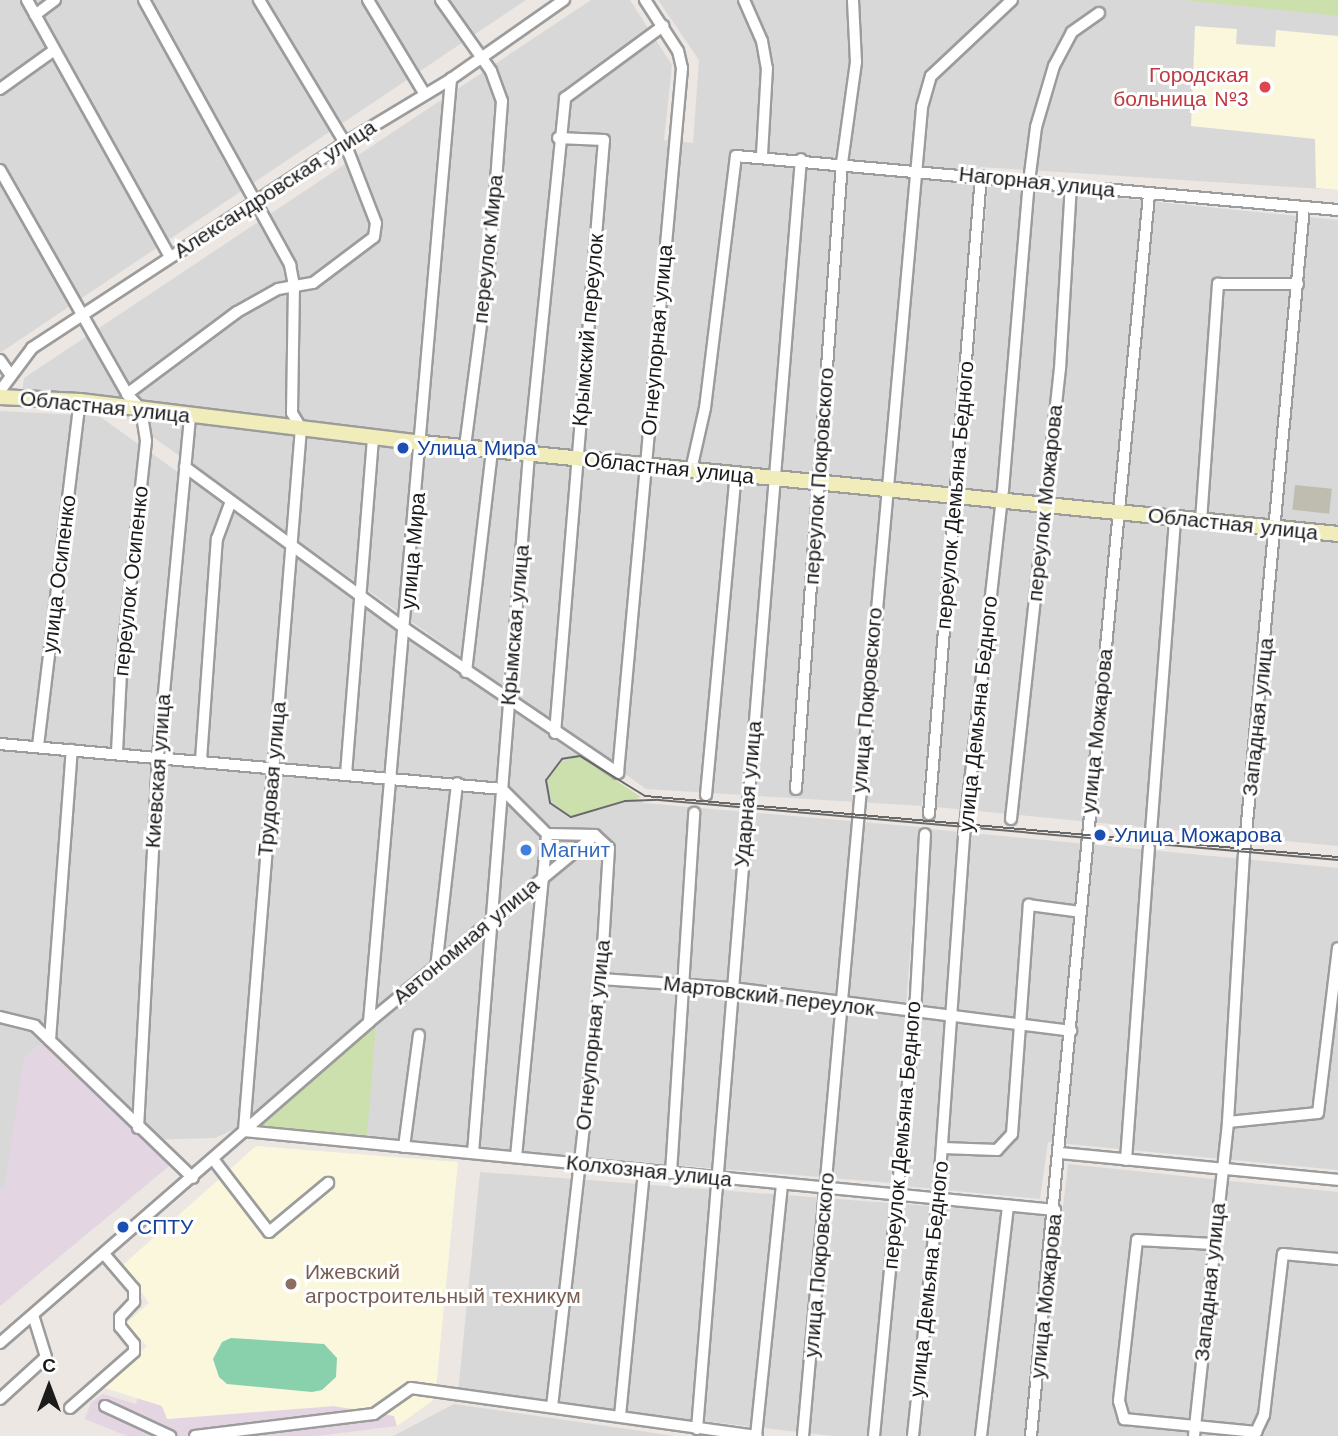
<!DOCTYPE html>
<html>
<head>
<meta charset="utf-8">
<style>
	body { margin:0 }
	#map { position:relative; width:1338px; height:1436px; overflow:hidden; background:#ece7e2; font-family:"Work Sans",sans-serif }
	div>[style] { position:absolute }
	[style*='--x'] { left:calc(var(--x)*1px); top:calc(var(--y)*1px); width:calc(var(--w)*1px); rotate:calc(var(--a)*1deg) }
	.residential>* { inset:0; background:#d9d8d9 }
	.industrial>* { inset:0; background:#e4d5e3 }
	.education>* { inset:0; background:#faf7dd }
	.construction>* { inset:0; background:#bfbdaf; transform-origin:0 0 }
	.grass>* { inset:0; background:#cce0ae }
	.pitch>* { inset:0; background:#89d1ad }
	.roads { filter:drop-shadow(2px 0 #9c9c9c) drop-shadow(-2px 0 #9c9c9c) drop-shadow(0 2px #9c9c9c) drop-shadow(0 -2px #9c9c9c) }
	.street>* { height:10px; margin:-5px; padding:0 5px; transform-origin:5px; border-radius:5px; background:#fff }
	.secondary>* { height:14px; margin:-7px; padding:0 7px; transform-origin:7px; border-radius:7px; background:#f0edbb }
	.tram>* { height:2px; margin:-1px; padding:0 1px; transform-origin:1px; border-radius:1px; background:#696969 }
	.dots>* { width:19px; height:19px; translate:-50% -50%; box-sizing:border-box; border:4px solid #fff; border-radius:50% }
	span { translate:-50% -50%; white-space:nowrap; text-align:center; line-height:1.15; -webkit-text-stroke:6px #fff; paint-order:stroke }
	.health-label { font-size:21px; color:#be3a42 }
	.right { translate:-100% -50%; text-align:right }
	.street-label { font-size:21px; color:#1b1b1b }
	.transit-label { font-size:21px; color:#164399 }
	.left { translate:0 -50%; text-align:left }
	.shop-label { font-size:21px; color:#366cbe }
	.education-label { font-size:21px; color:#785e54 }
	.north { position:absolute; left:14px; top:1352px; width:70px; height:70px; -webkit-text-stroke:5px #fff; paint-order:stroke; rotate:0deg; font-size:19px; font-weight:700; line-height:28px; text-align:center; color:#1b1b1b }
	.north::after { content:''; display:block; margin:auto; width:24px; height:32px; background:#1b1b1b; clip-path:polygon(50% 0,100% 100%,50% 72%,0 100%) }
</style>
</head>
<body>
<div id="map">
	<div class="residential">
		<i style="clip-path:polygon(0 0,526px 0,0 353px)"></i>
		<i style="clip-path:polygon(591px 0,630px 0,672px 65px,664px 140px,693px 143px,699px 60px,658px 0,1338px 0,1338px 190px,980px 167px,922px 806px,646px 789px,97px 397px,22px 392px,24px 378px)"></i>
		<i style="clip-path:polygon(988px 185px,1338px 220px,1338px 846px,936px 807px)"></i>
		<i style="clip-path:polygon(0 411px,99px 416px,644px 803px,920px 827px,892px 1183px,235px 1129px,215px 1138px,145px 1140px,170px 1165px,0 1306px)"></i>
		<i style="clip-path:polygon(930px 829px,1338px 868px,1338px 1170px,1048px 1142px,1040px 1199px,904px 1186px)"></i>
		<i style="clip-path:polygon(1068px 1164px,1338px 1192px,1338px 1436px,833px 1436px,458px 1393px,480px 1172px,1062px 1216px)"></i>
		<i style="clip-path:polygon(454px 1404px,675px 1436px,393px 1436px)"></i>
	</div>
	<div class="industrial">
		<i style="clip-path:polygon(46px 1039px,170px 1165px,0 1306px,0 1187px,5px 1187px,24px 1058px)"></i>
		<i style="clip-path:polygon(103px 1394px,136px 1404px,138px 1397px,162px 1406px,168px 1419px,333px 1406px,395px 1416px,397px 1426px,317px 1436px,127px 1436px,85px 1419px,91px 1402px)"></i>
	</div>
	<div class="education">
		<i style="clip-path:polygon(1195px 26px,1237px 29px,1236px 44px,1275px 47px,1276px 30px,1338px 36px,1338px 190px,1316px 188px,1315px 139px,1191px 126px)"></i>
		<i style="clip-path:polygon(256px 1146px,458px 1162px,435px 1399px,397px 1426px,394px 1416px,334px 1406px,167px 1419px,162px 1406px,101px 1387px,147px 1346px,124px 1325px,149px 1303px,123px 1265px)"></i>
	</div>
	<div class="construction">
		<i style="left:1295px;top:485px;width:37px;height:25px;rotate:6deg"></i>
	</div>
	<div class="grass">
		<i style="clip-path:polygon(1184px 0,1338px 0,1338px 16px)"></i>
		<i style="clip-path:polygon(575px 757px,585px 760px,641px 797px,578px 816px,564px 814px,551px 800px,548px 779px,559px 764px)"></i>
		<i style="clip-path:polygon(376px 1025px,367px 1135px,260px 1127px)"></i>
	</div>
	<div class="pitch">
		<i style="clip-path:polygon(231px 1338px,324px 1344px,337px 1358px,336px 1377px,322px 1390px,312px 1392px,227px 1384px,219px 1377px,213px 1359px,222px 1342px)"></i>
	</div>
	<div class="roads">
		<div class="street">
			<i style="--x:27;--y:0;--w:294;--a:60.9"></i>
			<i style="--x:144;--y:0;--w:303;--a:61.1"></i>
			<i style="--x:290;--y:265;--w:20;--a:79"></i>
			<i style="--x:294;--y:285;--w:128;--a:90.9"></i>
			<i style="--x:292;--y:413;--w:17;--a:59"></i>
			<i style="--x:301;--y:428;--w:705;--a:94.64"></i>
			<i style="--x:368;--y:0;--w:109;--a:58.9"></i>
			<i style="--x:441;--y:0;--w:87;--a:54.8"></i>
			<i style="--x:491;--y:71;--w:32;--a:70"></i>
			<i style="--x:502;--y:101;--w:148;--a:94.3"></i>
			<i style="--x:491;--y:249;--w:200;--a:97.5"></i>
			<i style="--x:744;--y:0;--w:45;--a:66.3"></i>
			<i style="--x:762;--y:41;--w:27;--a:80"></i>
			<i style="--x:767;--y:68;--w:87;--a:93.3"></i>
			<i style="--x:35;--y:15;--w:25;--a:-37"></i>
			<i style="--x:0;--y:89;--w:65;--a:-35.6"></i>
			<i style="--x:0;--y:170;--w:257;--a:60.4"></i>
			<i style="--x:127;--y:394;--w:21;--a:47"></i>
			<i style="--x:141;--y:409;--w:32;--a:81"></i>
			<i style="--x:146;--y:441;--w:233;--a:96.2"></i>
			<i style="--x:121;--y:673;--w:80;--a:92.9"></i>
			<i style="--x:0;--y:360;--w:19;--a:55"></i>
			<i style="--x:0;--y:391;--w:54;--a:-53.3"></i>
			<i style="--x:32;--y:348;--w:374;--a:-33.2"></i>
			<i style="--x:345;--y:143;--w:124;--a:-31.1"></i>
			<i style="--x:451;--y:79;--w:138;--a:-35"></i>
			<i style="--x:127;--y:394;--w:137;--a:-36.7"></i>
			<i style="--x:237;--y:312;--w:47;--a:-29.3"></i>
			<i style="--x:278;--y:289;--w:36;--a:-10"></i>
			<i style="--x:313;--y:283;--w:76;--a:-37"></i>
			<i style="--x:374;--y:237;--w:14;--a:-82"></i>
			<i style="--x:376;--y:223;--w:86;--a:-111.2"></i>
			<i style="--x:345;--y:143;--w:167;--a:-121"></i>
			<i style="--x:185;--y:467;--w:275;--a:36.3"></i>
			<i style="--x:407;--y:630;--w:255;--a:34.1"></i>
			<i style="--x:618;--y:773;--w:708;--a:-84.81"></i>
			<i style="--x:682;--y:68;--w:17;--a:-103"></i>
			<i style="--x:678;--y:51;--w:61;--a:-122.9"></i>
			<i style="--x:691;--y:470;--w:64;--a:-77.3"></i>
			<i style="--x:705;--y:408;--w:254;--a:-83"></i>
			<i style="--x:736;--y:156;--w:604;--a:5.13"></i>
			<i style="--x:1201;--y:521;--w:238;--a:-85.9"></i>
			<i style="--x:1218;--y:284;--w:80;--a:0"></i>
			<i style="--x:466;--y:672;--w:224;--a:-83.3"></i>
			<i style="--x:555;--y:733;--w:595;--a:-85.28"></i>
			<i style="--x:604;--y:140;--w:46;--a:-177.5"></i>
			<i style="--x:0;--y:744;--w:504;--a:5.12"></i>
			<i style="--x:502;--y:789;--w:64;--a:45"></i>
			<i style="--x:547;--y:834;--w:48;--a:1.2"></i>
			<i style="--x:38;--y:746;--w:348;--a:-83.1"></i>
			<i style="--x:201;--y:760;--w:222;--a:-85.9"></i>
			<i style="--x:217;--y:539;--w:40;--a:-69.8"></i>
			<i style="--x:346;--y:774;--w:338;--a:-85.4"></i>
			<i style="--x:796;--y:789;--w:628;--a:-85.8"></i>
			<i style="--x:842;--y:163;--w:102;--a:-82.1"></i>
			<i style="--x:856;--y:62;--w:62;--a:-92.8"></i>
			<i style="--x:706;--y:795;--w:322;--a:-84.7"></i>
			<i style="--x:929;--y:814;--w:640;--a:-85.34"></i>
			<i style="--x:1011;--y:819;--w:453;--a:-83.8"></i>
			<i style="--x:1060;--y:369;--w:183;--a:-86.6"></i>
			<i style="--x:1151;--y:832;--w:315;--a:-85.6"></i>
			<i style="--x:436;--y:968;--w:186;--a:-83.5"></i>
			<i style="--x:601;--y:979;--w:131;--a:3.9"></i>
			<i style="--x:732;--y:988;--w:342;--a:7.2"></i>
			<i style="--x:0;--y:1017;--w:36;--a:14"></i>
			<i style="--x:35;--y:1026;--w:219;--a:43.9"></i>
			<i style="--x:369;--y:1022;--w:947;--a:-85.03"></i>
			<i style="--x:50;--y:1040;--w:291;--a:-85.7"></i>
			<i style="--x:1228;--y:1122;--w:90;--a:-5.7"></i>
			<i style="--x:1318;--y:1113;--w:166;--a:-83.1"></i>
			<i style="--x:138;--y:1128;--w:373;--a:-86.9"></i>
			<i style="--x:158;--y:756;--w:342;--a:-84.6"></i>
			<i style="--x:244;--y:1131;--w:815;--a:5.56"></i>
			<i style="--x:404;--y:1147;--w:113;--a:-82.4"></i>
			<i style="--x:943;--y:1148;--w:54;--a:2.1"></i>
			<i style="--x:997;--y:1150;--w:22;--a:-47"></i>
			<i style="--x:1012;--y:1134;--w:230;--a:-85.8"></i>
			<i style="--x:1029;--y:905;--w:52;--a:7.7"></i>
			<i style="--x:473;--y:1153;--w:701;--a:-85.42"></i>
			<i style="--x:529;--y:454;--w:358;--a:-84.2"></i>
			<i style="--x:565;--y:98;--w:122;--a:-36.3"></i>
			<i style="--x:1060;--y:1153;--w:279;--a:5.5"></i>
			<i style="--x:516;--y:1157;--w:324;--a:-84.5"></i>
			<i style="--x:213;--y:1159;--w:92;--a:52.5"></i>
			<i style="--x:269;--y:1232;--w:77;--a:-39.7"></i>
			<i style="--x:1126;--y:1160;--w:313;--a:-85.8"></i>
			<i style="--x:671;--y:1173;--w:361;--a:-86.3"></i>
			<i style="--x:1213;--y:1244;--w:76;--a:-177"></i>
			<i style="--x:1137;--y:1240;--w:162;--a:96.4"></i>
			<i style="--x:1119;--y:1401;--w:19;--a:74"></i>
			<i style="--x:1124;--y:1419;--w:133;--a:5.6"></i>
			<i style="--x:1256;--y:1432;--w:19;--a:-65"></i>
			<i style="--x:1264;--y:1415;--w:162;--a:-83.3"></i>
			<i style="--x:1283;--y:1254;--w:55;--a:5.2"></i>
			<i style="--x:0;--y:1343;--w:489;--a:-41"></i>
			<i style="--x:369;--y:1022;--w:293;--a:-39.6"></i>
			<i style="--x:0;--y:1399;--w:62;--a:-42.4"></i>
			<i style="--x:46;--y:1357;--w:44;--a:-107.2"></i>
			<i style="--x:105;--y:1406;--w:72;--a:24.8"></i>
			<i style="--x:552;--y:1407;--w:431;--a:-83.5"></i>
			<i style="--x:601;--y:979;--w:131;--a:-86.5"></i>
			<i style="--x:609;--y:848;--w:19;--a:-137"></i>
			<i style="--x:70;--y:1408;--w:85;--a:-41.2"></i>
			<i style="--x:134;--y:1352;--w:8;--a:-90"></i>
			<i style="--x:134;--y:1344;--w:22;--a:-129"></i>
			<i style="--x:120;--y:1327;--w:10;--a:-90"></i>
			<i style="--x:120;--y:1317;--w:21;--a:-47"></i>
			<i style="--x:134;--y:1302;--w:13;--a:-90"></i>
			<i style="--x:134;--y:1289;--w:46;--a:-130.6"></i>
			<i style="--x:620;--y:1416;--w:247;--a:-84.4"></i>
			<i style="--x:697;--y:1429;--w:1274;--a:-85.32"></i>
			<i style="--x:195;--y:1436;--w:180;--a:-7"></i>
			<i style="--x:374;--y:1414;--w:45;--a:-35.1"></i>
			<i style="--x:411;--y:1388;--w:349;--a:7.9"></i>
			<i style="--x:756;--y:1436;--w:252;--a:-84.1"></i>
			<i style="--x:803;--y:1436;--w:1334;--a:-84.88"></i>
			<i style="--x:922;--y:107;--w:32;--a:-74"></i>
			<i style="--x:931;--y:76;--w:111;--a:-43.2"></i>
			<i style="--x:874;--y:1436;--w:425;--a:-84.5"></i>
			<i style="--x:915;--y:1013;--w:179;--a:-86.8"></i>
			<i style="--x:913;--y:1436;--w:237;--a:-84"></i>
			<i style="--x:938;--y:1200;--w:365;--a:-85.9"></i>
			<i style="--x:964;--y:836;--w:348;--a:-83.6"></i>
			<i style="--x:1003;--y:490;--w:309;--a:-85.2"></i>
			<i style="--x:1029;--y:182;--w:55;--a:-82.7"></i>
			<i style="--x:1036;--y:127;--w:64;--a:-73.6"></i>
			<i style="--x:1054;--y:66;--w:38;--a:-62"></i>
			<i style="--x:1072;--y:32;--w:33;--a:-35"></i>
			<i style="--x:981;--y:1436;--w:232;--a:-83.3"></i>
			<i style="--x:1031;--y:1436;--w:1248;--a:-84.57"></i>
			<i style="--x:1194;--y:1436;--w:316;--a:-83.8"></i>
			<i style="--x:1228;--y:1122;--w:267;--a:-86.6"></i>
			<i style="--x:1244;--y:855;--w:651;--a:-84.71"></i>
		</div>
		<div class="secondary">
			<i style="--x:0;--y:397;--w:80;--a:2.9"></i>
			<i style="--x:80;--y:401;--w:345;--a:7"></i>
			<i style="--x:422;--y:443;--w:921;--a:5.67"></i>
		</div>
	</div>
	<div class="tram">
		<i style="--x:1338;--y:857;--w:696;--a:-174.97"></i>
		<i style="--x:645;--y:796;--w:76;--a:-148.4"></i>
		<i style="--x:580;--y:756;--w:18;--a:171"></i>
		<i style="--x:562;--y:759;--w:26;--a:127"></i>
		<i style="--x:546;--y:780;--w:23;--a:80"></i>
		<i style="--x:550;--y:803;--w:25;--a:34"></i>
		<i style="--x:571;--y:817;--w:56;--a:-16.5"></i>
		<i style="--x:625;--y:801;--w:34;--a:-2"></i>
		<i style="--x:659;--y:800;--w:682;--a:5.05"></i>
	</div>
	<div class="dots">
		<i style="left:1265px;top:87px;background:#e0444e"></i>
		<i style="left:403px;top:448px;background:#1a4fb4"></i>
		<i style="left:1100px;top:835px;background:#1a4fb4"></i>
		<i style="left:526px;top:850px;background:#3f7fe0"></i>
		<i style="left:123px;top:1227px;background:#1a4fb4"></i>
		<i style="left:291px;top:1284px;background:#8d6e63"></i>
	</div>
	<div class="health-label">
		<span class="right" style="left:1249px;top:87px">Городская<br>больница №3</span>
	</div>
	<div class="street-label">
		<span style="left:1037px;top:182px;rotate:6deg">Нагорная улица</span>
		<span style="left:275px;top:189px;rotate:-33deg">Александровская улица</span>
		<span style="left:488px;top:249px;rotate:-84deg">переулок Мира</span>
		<span style="left:588px;top:330px;rotate:-85deg">Крымский переулок</span>
		<span style="left:657px;top:340px;rotate:-85deg">Огнеупорная улица</span>
		<span style="left:105px;top:407px;rotate:6deg">Областная улица</span>
		<span style="left:669px;top:468px;rotate:6deg">Областная улица</span>
		<span style="left:819px;top:476px;rotate:-86deg">переулок Покровского</span>
		<span style="left:955px;top:495px;rotate:-85deg">переулок Демьяна Бедного</span>
		<span style="left:1045px;top:503px;rotate:-84deg">переулок Можарова</span>
		<span style="left:1233px;top:524px;rotate:6deg">Областная улица</span>
		<span style="left:413px;top:551px;rotate:-85deg">улица Мира</span>
		<span style="left:59px;top:574px;rotate:-83deg">улица Осипенко</span>
		<span style="left:131px;top:581px;rotate:-84deg">переулок Осипенко</span>
		<span style="left:515px;top:625px;rotate:-85deg">Крымская улица</span>
		<span style="left:867px;top:700px;rotate:-85deg">улица Покровского</span>
		<span style="left:978px;top:714px;rotate:-84deg">улица Демьяна Бедного</span>
		<span style="left:1258px;top:717px;rotate:-84deg">Западная улица</span>
		<span style="left:1097px;top:731px;rotate:-84deg">улица Можарова</span>
		<span style="left:158px;top:771px;rotate:-86deg">Киевская улица</span>
		<span style="left:272px;top:779px;rotate:-85deg">Трудовая улица</span>
		<span style="left:748px;top:794px;rotate:-85deg">Ударная улица</span>
		<span style="left:466px;top:941px;rotate:-40deg">Автономная улица</span>
		<span style="left:769px;top:996px;rotate:7deg">Мартовский переулок</span>
		<span style="left:593px;top:1035px;rotate:-84deg">Огнеупорная улица</span>
		<span style="left:902px;top:1135px;rotate:-85deg">переулок Демьяна Бедного</span>
		<span style="left:649px;top:1171px;rotate:6deg">Колхозная улица</span>
		<span style="left:819px;top:1265px;rotate:-85deg">улица Покровского</span>
		<span style="left:929px;top:1279px;rotate:-84deg">улица Демьяна Бедного</span>
		<span style="left:1210px;top:1282px;rotate:-84deg">Западная улица</span>
		<span style="left:1046px;top:1296px;rotate:-84deg">улица Можарова</span>
	</div>
	<div class="transit-label">
		<span class="left" style="left:417px;top:448px">Улица Мира</span>
		<span class="left" style="left:1114px;top:835px">Улица Можарова</span>
		<span class="left" style="left:137px;top:1227px">СПТУ</span>
	</div>
	<div class="shop-label">
		<span class="left" style="left:540px;top:850px">Магнит</span>
	</div>
	<div class="education-label">
		<span class="left" style="left:305px;top:1284px">Ижевский<br>агростроительный техникум</span>
	</div>
	<div class="north">С</div>
</div>
</body>
</html>
